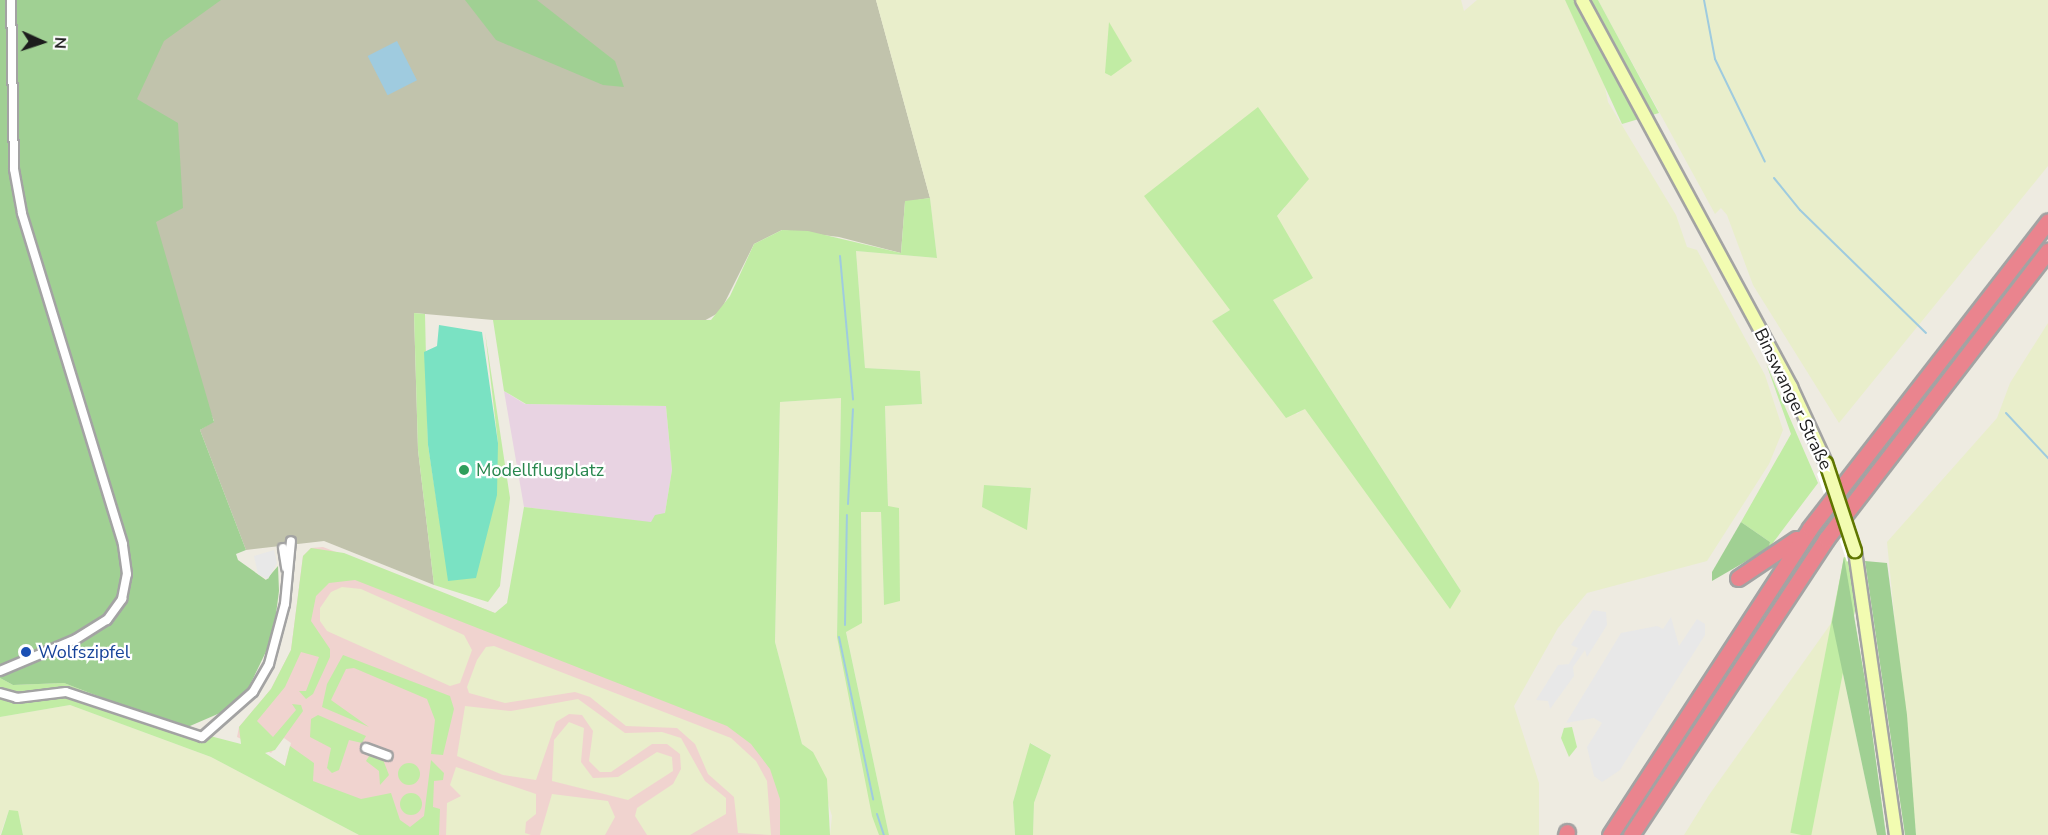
<!DOCTYPE html>
<html>
<head>
<meta charset="utf-8">
<style>
	body { margin:0 }
	#map { position:relative; width:2048px; height:835px; overflow:hidden; background:#eeebe1; font-family:"Nunito Sans",sans-serif }
	div>[style] { position:absolute }
	[style*='--x'] { left:calc(var(--x)*1px); top:calc(var(--y)*1px); width:calc(var(--w)*1px); rotate:calc(var(--a)*1deg) }
	.commercial>* { inset:0; background:#f0d3cf }
	.industrial>* { inset:0; background:#e8d3e2 }
	.construction>* { inset:0; background:#c1c3ac }
	.farmland>* { inset:0; background:#e9eecb }
	.grass>* { inset:0; background:#c1eca4; transform-origin:0 0 }
	.round { border-radius:50% }
	.forest>* { inset:0; background:#a0d093 }
	.pitch>* { inset:0; background:#7ae2c3 }
	.parking>* { inset:0; background:#e8e8e8 }
	.water>* { inset:0; background:#9fcbdf; transform-origin:0 0 }
	.pier>* { inset:0; background:#fff }
	.stream>* { height:2px; margin:-1px; padding:0 1px; transform-origin:1px; border-radius:1px; background:#9fcbdf }
	.roads { filter:drop-shadow(2px 0 #a3a3a3) drop-shadow(-2px 0 #a3a3a3) drop-shadow(0 2px #a3a3a3) drop-shadow(0 -2px #a3a3a3) }
	.street>* { height:8px; margin:-4px; padding:0 4px; transform-origin:4px; border-radius:4px; background:#fff }
	.secondary>* { height:12px; margin:-6px; padding:0 6px; transform-origin:6px; border-radius:6px; background:#f2fcb1 }
	.highway>* { height:15px; margin:-7.5px; padding:0 7.5px; transform-origin:7.5px; border-radius:7.5px; background:#ea848e }
	.bridges { filter:drop-shadow(2px 0 #5f7600) drop-shadow(-2px 0 #5f7600) drop-shadow(0 2px #5f7600) drop-shadow(0 -2px #5f7600) }
	.secondary-bridge>* { height:12px; margin:-6px; padding:0 6px; transform-origin:6px; border-radius:6px; background:#f2fcb1 }
	.dots>* { width:16px; height:16px; translate:-50% -50%; box-sizing:border-box; border:3px solid #fff; border-radius:50% }
	span { translate:-50% -50%; white-space:nowrap; text-align:center; line-height:1.15; -webkit-text-stroke:4.5px #fff; paint-order:stroke }
	.street-label { font-size:18px; color:#1c1c1c }
	.leisure-label { font-size:18px; color:#27864d }
	.left { translate:0 -50%; text-align:left }
	.transit-label { font-size:18px; color:#164399 }
	.north { position:absolute; left:12px; top:12px; width:60px; height:60px; -webkit-text-stroke:4px #fff; paint-order:stroke; rotate:93deg; font-size:16px; font-weight:700; line-height:24px; text-align:center; color:#1c1c1c }
	.north::after { content:''; display:block; margin:auto; width:21px; height:27px; background:#1c1c1c; clip-path:polygon(50% 0,100% 100%,50% 72%,0 100%) }
</style>
</head>
<body>
<div id="map">
	<div class="commercial">
		<i style="clip-path:polygon(323px 547px,735px 705px,830px 835px,404px 835px,285px 765px,291px 743px,284px 738px,271px 753px,237px 737px,239px 727px,271px 689px,291px 650px,303px 556px,311px 548px)"></i>
	</div>
	<div class="industrial">
		<i style="clip-path:polygon(504px 391px,525px 404px,666px 406px,672px 470px,665px 513px,651px 523px,524px 507px)"></i>
	</div>
	<div class="construction">
		<i style="clip-path:polygon(39px 0,876px 0,930px 198px,905px 202px,901px 253px,839px 237px,782px 230px,754px 244px,720px 312px,702px 322px,493px 320px,414px 313px,418px 450px,434px 585px,324px 541px,246px 550px,200px 430px,214px 421px)"></i>
	</div>
	<div class="farmland">
		<i style="clip-path:polygon(evenodd,876px 0,1461px 0,1464px 11px,1477px 0,1565px 0,1603px 78px,1608px 102px,1676px 215px,1687px 247px,1697px 250px,1765px 375px,1783px 430px,1769px 464px,1707px 561px,1587px 593px,1558px 628px,1514px 706px,1539px 783px,1539px 835px,1033px 835px,1034px 803px,1051px 755px,1031px 743px,1013px 802px,1015px 835px,889px 835px,846px 631px,862px 622px,861px 512px,881px 512px,884px 604px,899px 508px,888px 507px,885px 406px,922px 404px,920px 371px,865px 368px,856px 251px,937px 258px,930px 198px,876px 0,1258px 107px,1285px 208px,1277px 216px,1273px 300px,1461px 591px,1450px 608px,1305px 408px,1297px 414px,1212px 321px,1230px 310px,1258px 107px,876px 0,984px 485px,1031px 488px,1027px 529px,983px 507px,984px 485px)"></i>
		<i style="clip-path:polygon(1598px 0,2048px 0,2048px 166px,1839px 423px,1753px 285px,1727px 215px,1721px 208px,1715px 214px)"></i>
		<i style="clip-path:polygon(2048px 323px,2048px 835px,1916px 835px,1887px 542px,1997px 418px,2010px 383px)"></i>
		<i style="clip-path:polygon(841px 398px,837px 637px,879px 835px,830px 835px,832px 816px,813px 752px,802px 744px,775px 642px,780px 402px)"></i>
		<i style="clip-path:polygon(342px 587px,361px 589px,464px 635px,472px 650px,460px 683px,450px 686px,327px 631px,320px 621px,320px 608px,331px 592px)"></i>
		<i style="clip-path:polygon(1832px 622px,1877px 835px,1684px 835px,1709px 795px)"></i>
		<i style="clip-path:polygon(494px 646px,731px 738px,756px 761px,767px 781px,771px 835px,738px 833px,734px 797px,708px 774px,695px 744px,677px 728px,626px 726px,590px 697px,575px 692px,505px 703px,469px 693px,467px 687px,477px 660px,486px 647px)"></i>
		<i style="clip-path:polygon(578px 699px,625px 733px,662px 732px,681px 738px,705px 781px,726px 798px,726px 814px,690px 835px,647px 835px,635px 816px,637px 808px,673px 784px,681px 769px,680px 754px,667px 744px,652px 744px,611px 772px,600px 772px,589px 761px,593px 731px,582px 715px,569px 714px,556px 722px,536px 780px,503px 775px,457px 756px,465px 706px,511px 711px)"></i>
		<i style="clip-path:polygon(70px 705px,211px 757px,359px 835px,23px 835px,20px 819px,9px 810px,0 835px,0 717px)"></i>
		<i style="clip-path:polygon(569px 722px,584px 728px,581px 762px,593px 778px,618px 777px,657px 752px,672px 757px,673px 771px,628px 800px,552px 781px,554px 740px)"></i>
		<i style="clip-path:polygon(456px 767px,536px 794px,536px 814px,526px 822px,525px 833px,531px 835px,446px 835px,447px 803px,461px 796px,450px 785px)"></i>
		<i style="clip-path:polygon(552px 794px,608px 801px,615px 817px,605px 835px,540px 835px)"></i>
	</div>
	<div class="grass">
		<i style="clip-path:polygon(1565px 0,1598px 0,1659px 113px,1622px 124px)"></i>
		<i style="clip-path:polygon(1109px 22px,1132px 61px,1111px 76px,1105px 73px)"></i>
		<i style="clip-path:polygon(1258px 107px,1309px 179px,1277px 216px,1313px 278px,1273px 300px,1461px 591px,1450px 609px,1305px 409px,1286px 418px,1212px 321px,1230px 310px,1144px 196px)"></i>
		<i style="clip-path:polygon(930px 198px,937px 258px,856px 251px,865px 368px,920px 371px,922px 404px,885px 406px,888px 506px,899px 508px,900px 601px,884px 605px,881px 512px,861px 512px,862px 623px,846px 632px,889px 835px,879px 835px,872px 816px,837px 637px,841px 398px,780px 402px,775px 642px,802px 744px,813px 752px,827px 779px,830px 835px,780px 835px,780px 799px,770px 769px,751px 744px,727px 726px,355px 580px,329px 583px,316px 596px,311px 621px,330px 649px,330px 657px,313px 694px,306px 699px,299px 691px,306px 691px,319px 657px,301px 652px,285px 687px,257px 721px,273px 737px,296px 710px,292px 704px,301px 705px,303px 711px,275px 750px,265px 753px,285px 766px,290px 746px,314px 763px,313px 781px,361px 799px,391px 793px,400px 820px,410px 827px,424px 816px,431px 760px,444px 773px,443px 780px,434px 781px,433px 807px,440px 809px,439px 835px,359px 835px,211px 757px,70px 705px,0 717px,0 678px,13px 685px,64px 683px,183px 729px,241px 744px,239px 727px,271px 689px,291px 650px,303px 556px,311px 548px,344px 553px,495px 613px,507px 603px,524px 507px,651px 522px,655px 515px,665px 513px,672px 470px,666px 406px,526px 404px,504px 391px,493px 320px,711px 320px,730px 296px,754px 244px,782px 230px,808px 231px,901px 253px,905px 201px)"></i>
		<i style="clip-path:polygon(414px 313px,425px 314px,428px 445px,449px 581px,498px 443px,485px 332px,510px 498px,500px 586px,488px 602px,434px 585px,418px 450px)"></i>
		<i style="clip-path:polygon(1766px 363px,1818px 483px,1769px 548px,1770px 542px,1741px 522px,1791px 434px)"></i>
		<i style="clip-path:polygon(984px 485px,1031px 488px,1027px 530px,982px 507px)"></i>
		<i style="left:1844px;top:557px;width:21px;height:281px;rotate:11deg"></i>
		<i style="clip-path:polygon(343px 655px,450px 696px,454px 709px,443px 755px,431px 754px,435px 720px,427px 699px,354px 668px,346px 669px,331px 700px,369px 727px,322px 707px,327px 684px)"></i>
		<i style="clip-path:polygon(318px 715px,366px 736px,362px 743px,349px 740px,339px 770px,332px 773px,327px 768px,331px 748px,310px 737px,311px 719px)"></i>
		<i style="clip-path:polygon(1572px 727px,1577px 747px,1569px 757px,1561px 738px,1564px 728px)"></i>
		<i style="clip-path:polygon(1030px 743px,1051px 755px,1034px 803px,1033px 835px,1015px 835px,1013px 802px)"></i>
		<i style="clip-path:polygon(371px 753px,382px 757px,389px 775px,380px 785px,379px 771px,366px 761px)"></i>
		<i class="round" style="left:398px;top:763px;width:22px;height:22px"></i>
		<i class="round" style="left:400px;top:793px;width:22px;height:22px"></i>
		<i style="clip-path:polygon(9px 810px,18px 811px,23px 835px,1px 835px)"></i>
	</div>
	<div class="forest">
		<i style="clip-path:polygon(0 0,221px 0,164px 41px,137px 99px,178px 123px,183px 208px,156px 222px,214px 422px,200px 430px,246px 550px,236px 554px,238px 560px,266px 580px,278px 566px,279px 591px,273px 637px,249px 687px,227px 710px,183px 729px,64px 683px,13px 685px,0 678px)"></i>
		<i style="clip-path:polygon(465px 0,537px 0,615px 61px,624px 87px,603px 85px,496px 40px)"></i>
		<i style="clip-path:polygon(1741px 522px,1770px 542px,1769px 548px,1712px 581px,1712px 572px)"></i>
		<i style="clip-path:polygon(1844px 557px,1865px 680px,1886px 835px,1877px 835px,1832px 622px)"></i>
		<i style="clip-path:polygon(1865px 561px,1887px 563px,1907px 715px,1916px 835px,1905px 835px)"></i>
	</div>
	<div class="pitch">
		<i style="clip-path:polygon(439px 325px,482px 332px,498px 443px,497px 495px,476px 578px,448px 581px,428px 445px,424px 352px,437px 346px)"></i>
	</div>
	<div class="parking">
		<i style="clip-path:polygon(274px 550px,277px 563px,268px 579px,258px 574px,254px 556px)"></i>
		<i style="clip-path:polygon(1593px 610px,1606px 612px,1607px 625px,1587px 657px,1585px 650px,1573px 667px,1574px 676px,1550px 709px,1548px 701px,1536px 700px,1558px 665px,1569px 664px,1578px 648px,1571px 645px)"></i>
		<i style="clip-path:polygon(1671px 617px,1679px 646px,1697px 619px,1705px 624px,1705px 635px,1620px 770px,1602px 782px,1594px 776px,1587px 747px,1602px 723px,1594px 718px,1566px 723px,1621px 633px,1657px 626px,1663px 629px)"></i>
	</div>
	<div class="water">
		<i style="left:397px;top:41px;width:44px;height:33px;rotate:63deg"></i>
	</div>
	<div class="pier">
		<i style="clip-path:polygon(1831px 457px,1861px 544px,1847px 562px,1817px 474px)"></i>
	</div>
	<div class="stream">
		<i style="--x:1704;--y:0;--w:60;--a:79.4"></i>
		<i style="--x:1715;--y:59;--w:114;--a:64.1"></i>
		<i style="--x:1774;--y:178;--w:41;--a:50.9"></i>
		<i style="--x:1800;--y:210;--w:176;--a:44.3"></i>
		<i style="--x:840;--y:256;--w:144;--a:84.8"></i>
		<i style="--x:2006;--y:413;--w:62;--a:47"></i>
		<i style="--x:848;--y:504;--w:95;--a:-87"></i>
		<i style="--x:845;--y:625;--w:110;--a:-89"></i>
		<i style="--x:839;--y:637;--w:166;--a:78.1"></i>
		<i style="--x:877;--y:814;--w:22;--a:72"></i>
	</div>
	<div class="roads">
		<div class="street">
			<i style="--x:283;--y:548;--w:20;--a:81"></i>
			<i style="--x:0;--y:671;--w:82;--a:-22.8"></i>
			<i style="--x:76;--y:639;--w:36;--a:-32"></i>
			<i style="--x:107;--y:620;--w:26;--a:-54"></i>
			<i style="--x:122;--y:599;--w:25;--a:-79"></i>
			<i style="--x:127;--y:574;--w:30;--a:-98"></i>
			<i style="--x:123;--y:544;--w:346;--a:-107"></i>
			<i style="--x:22;--y:213;--w:45;--a:-100.3"></i>
			<i style="--x:14;--y:169;--w:169;--a:-91"></i>
			<i style="--x:0;--y:693;--w:18;--a:16"></i>
			<i style="--x:17;--y:698;--w:49;--a:-7"></i>
			<i style="--x:66;--y:692;--w:143;--a:18.3"></i>
			<i style="--x:202;--y:737;--w:68;--a:-41.4"></i>
			<i style="--x:253;--y:692;--w:32;--a:-60"></i>
			<i style="--x:269;--y:664;--w:62;--a:-75.1"></i>
			<i style="--x:285;--y:604;--w:63;--a:-84.6"></i>
			<i style="--x:366;--y:748;--w:23;--a:20"></i>
		</div>
		<div class="secondary">
			<i style="--x:1582;--y:0;--w:440;--a:61.6"></i>
			<i style="--x:1791;--y:387;--w:84;--a:65.3"></i>
			<i style="--x:1855;--y:551;--w:287;--a:81.8"></i>
		</div>
		<div class="highway">
			<i style="--x:1738;--y:578;--w:70;--a:-33.9"></i>
			<i style="--x:1566;--y:835;--w:3;--a:-72"></i>
			<i style="--x:1610;--y:835;--w:366;--a:-56.9"></i>
			<i style="--x:1810;--y:528;--w:388;--a:-52.2"></i>
			<i style="--x:1631;--y:835;--w:354;--a:-56.6"></i>
			<i style="--x:1826;--y:539;--w:364;--a:-52.4"></i>
		</div>
	</div>
	<div class="bridges">
		<div class="secondary-bridge">
			<i style="--x:1826;--y:463;--w:93;--a:71.8"></i>
		</div>
	</div>
	<div class="dots">
		<i style="left:464px;top:470px;background:#2e9e5b"></i>
		<i style="left:26px;top:652px;background:#1a4fb4"></i>
	</div>
	<div class="street-label">
		<span style="left:1793px;top:399px;rotate:64deg">Binswanger Straße</span>
	</div>
	<div class="leisure-label">
		<span class="left" style="left:476px;top:470px">Modellflugplatz</span>
	</div>
	<div class="transit-label">
		<span class="left" style="left:38px;top:652px">Wolfszipfel</span>
	</div>
	<div class="north">N</div>
</div>
</body>
</html>
